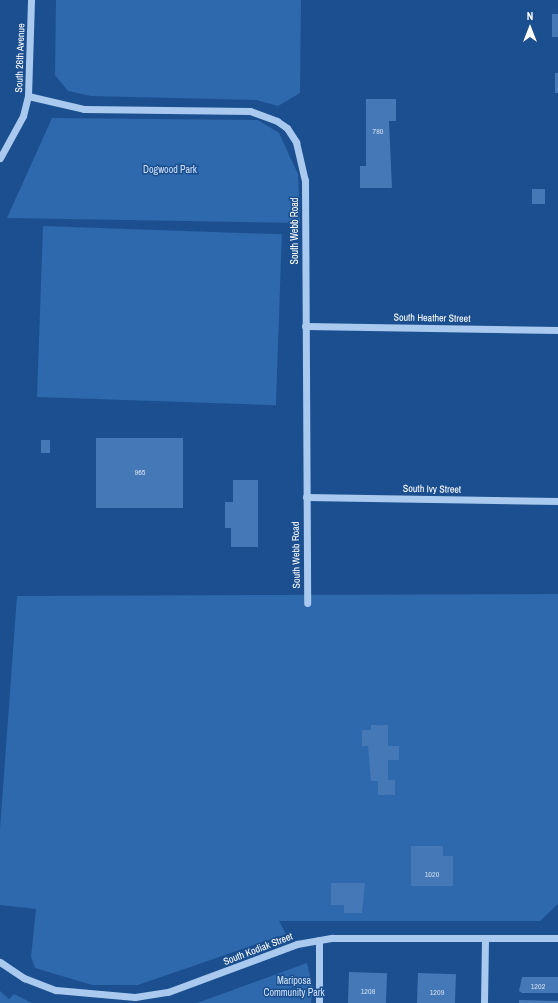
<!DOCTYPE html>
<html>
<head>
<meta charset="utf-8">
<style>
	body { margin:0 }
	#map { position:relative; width:558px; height:1003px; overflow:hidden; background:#1b4f8f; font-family:"Archivo Narrow",sans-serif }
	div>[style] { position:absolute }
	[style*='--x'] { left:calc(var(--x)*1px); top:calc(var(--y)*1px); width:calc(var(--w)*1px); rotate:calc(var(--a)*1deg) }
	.green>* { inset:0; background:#2e69ad; transform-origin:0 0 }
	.building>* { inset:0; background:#4478b7; transform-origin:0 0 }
	.minor>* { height:7px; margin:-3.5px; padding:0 3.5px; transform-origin:3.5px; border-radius:3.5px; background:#a9c9ee }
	span { translate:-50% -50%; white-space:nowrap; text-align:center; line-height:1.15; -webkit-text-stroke:3px #1b4f8f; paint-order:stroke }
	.number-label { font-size:8px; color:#d0dded }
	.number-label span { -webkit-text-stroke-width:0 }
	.street-label { font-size:10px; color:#fff }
	.park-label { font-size:10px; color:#cfe3fa }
	.north { position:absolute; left:510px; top:8px; width:40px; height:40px; -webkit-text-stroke:3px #1b4f8f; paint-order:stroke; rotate:0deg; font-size:11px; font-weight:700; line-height:16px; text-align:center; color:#fff }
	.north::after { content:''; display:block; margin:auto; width:14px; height:18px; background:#fff; clip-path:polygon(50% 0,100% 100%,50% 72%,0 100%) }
</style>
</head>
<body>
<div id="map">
	<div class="green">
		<i style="clip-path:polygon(56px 0,301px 0,300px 93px,278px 106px,256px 100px,91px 96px,68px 91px,55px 75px)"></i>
		<i style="clip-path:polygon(52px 118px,258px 120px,279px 133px,298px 174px,300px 223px,7px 218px)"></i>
		<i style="left:43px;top:226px;width:239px;height:171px;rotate:2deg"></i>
		<i style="clip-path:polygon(558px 594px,558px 904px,540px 921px,279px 921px,286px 934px,138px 985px,92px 985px,35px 968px,31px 957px,36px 909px,0 905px,0 829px,17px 596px)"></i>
		<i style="clip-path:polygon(307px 963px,313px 988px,311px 1003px,197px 1003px)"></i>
		<i style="clip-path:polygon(0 991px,9px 999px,14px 994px,32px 1003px,0 1003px)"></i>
	</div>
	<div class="building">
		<i style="left:552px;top:14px;width:6px;height:23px"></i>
		<i style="left:555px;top:73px;width:3px;height:20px"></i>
		<i style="clip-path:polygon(366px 99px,396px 99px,396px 121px,389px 121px,392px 188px,360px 188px,360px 166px,366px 166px)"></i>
		<i style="left:532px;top:189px;width:13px;height:15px"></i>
		<i style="left:96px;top:438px;width:87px;height:70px"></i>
		<i style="left:41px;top:440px;width:9px;height:13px"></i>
		<i style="clip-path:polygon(233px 480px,258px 480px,258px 547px,231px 547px,231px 528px,225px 528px,225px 502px,233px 502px)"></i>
		<i style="clip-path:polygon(371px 725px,388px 725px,388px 746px,399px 746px,399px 760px,388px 760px,388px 780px,395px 780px,395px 795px,378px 795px,378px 781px,371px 781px,368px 746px,362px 746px,362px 730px,371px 730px)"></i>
		<i style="clip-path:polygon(411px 846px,443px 846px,443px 856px,453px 856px,453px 886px,411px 886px)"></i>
		<i style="clip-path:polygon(331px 883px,365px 883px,362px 913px,344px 913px,344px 905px,331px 905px)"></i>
		<i style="left:349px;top:972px;width:38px;height:31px;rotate:2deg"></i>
		<i style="left:418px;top:973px;width:38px;height:30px;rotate:2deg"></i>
		<i style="clip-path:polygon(522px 977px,558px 977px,558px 993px,522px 993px,519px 991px)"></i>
		<i style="clip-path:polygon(519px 1000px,558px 1001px,558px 1003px,519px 1003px)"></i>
	</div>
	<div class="minor">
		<i style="--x:28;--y:96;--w:57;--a:13.1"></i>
		<i style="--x:84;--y:109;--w:166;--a:0.7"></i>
		<i style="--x:250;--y:111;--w:29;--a:20"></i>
		<i style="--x:277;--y:121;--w:12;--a:35"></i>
		<i style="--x:287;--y:128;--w:17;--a:57"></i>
		<i style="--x:296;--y:142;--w:39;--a:77"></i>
		<i style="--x:305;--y:180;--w:423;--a:89.7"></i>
		<i style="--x:0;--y:158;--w:48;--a:-61.3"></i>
		<i style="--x:23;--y:116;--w:21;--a:-76"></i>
		<i style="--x:28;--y:96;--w:96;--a:-88.2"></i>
		<i style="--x:305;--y:326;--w:253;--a:0.9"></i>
		<i style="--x:306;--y:497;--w:252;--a:0.9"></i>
		<i style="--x:0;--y:962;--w:29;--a:34"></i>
		<i style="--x:24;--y:978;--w:34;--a:21"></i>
		<i style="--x:56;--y:990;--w:79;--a:5.1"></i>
		<i style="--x:135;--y:997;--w:33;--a:-9"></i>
		<i style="--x:168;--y:992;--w:138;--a:-20.4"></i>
		<i style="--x:297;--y:944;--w:36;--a:-10"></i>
		<i style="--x:332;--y:938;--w:226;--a:0"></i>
		<i style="--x:319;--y:1003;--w:63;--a:-90"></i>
		<i style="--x:484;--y:1003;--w:64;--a:-89.1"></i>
	</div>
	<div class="number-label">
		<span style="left:378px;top:132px">780</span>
		<span style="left:140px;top:473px">965</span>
		<span style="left:432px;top:875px">1020</span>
		<span style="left:538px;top:987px">1202</span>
		<span style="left:368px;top:992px">1208</span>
		<span style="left:437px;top:993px">1209</span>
	</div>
	<div class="street-label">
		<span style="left:20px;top:58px;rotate:-88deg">South 26th Avenue</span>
		<span style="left:295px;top:231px;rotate:-90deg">South Webb Road</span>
		<span style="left:432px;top:318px;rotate:1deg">South Heather Street</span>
		<span style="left:432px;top:489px;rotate:1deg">South Ivy Street</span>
		<span style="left:296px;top:555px;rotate:-91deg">South Webb Road</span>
		<span style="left:258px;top:949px;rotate:-21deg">South Kodiak Street</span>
	</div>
	<div class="park-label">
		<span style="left:170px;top:170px">Dogwood Park</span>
		<span style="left:294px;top:986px">Mariposa<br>Community Park</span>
	</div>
	<div class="north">N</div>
</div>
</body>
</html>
